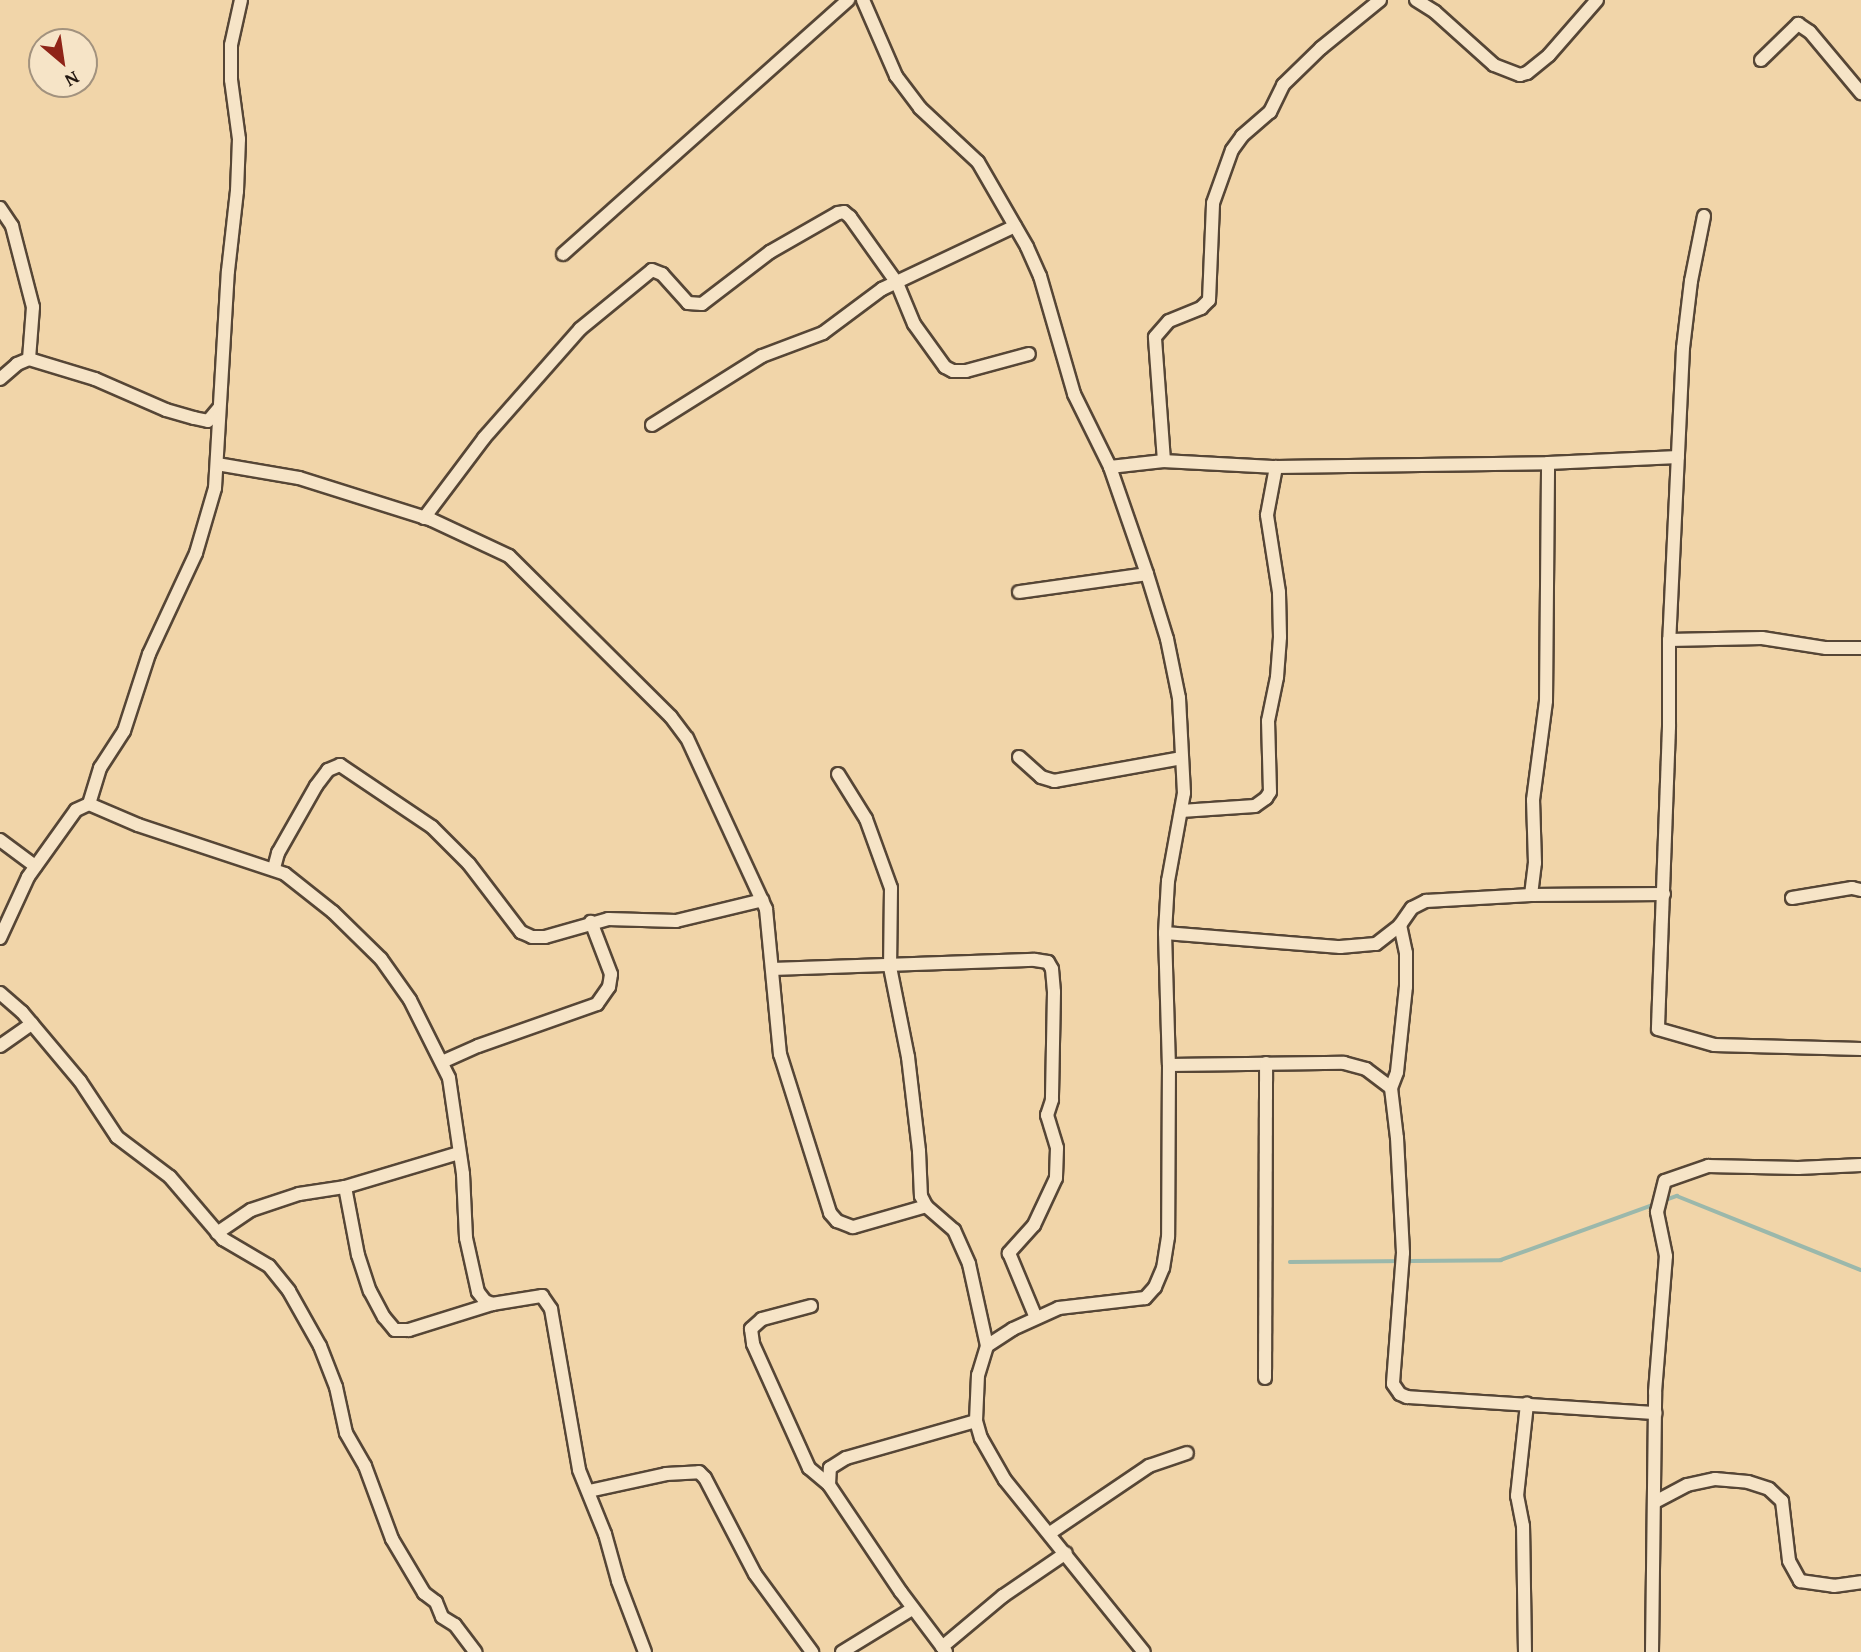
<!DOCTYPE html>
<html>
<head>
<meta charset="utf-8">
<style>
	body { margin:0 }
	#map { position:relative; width:1861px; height:1652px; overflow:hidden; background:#f1d5a9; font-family:"Gentium Book Plus",serif }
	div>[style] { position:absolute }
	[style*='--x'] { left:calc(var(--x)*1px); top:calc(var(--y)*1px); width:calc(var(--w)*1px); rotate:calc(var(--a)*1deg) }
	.stream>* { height:3.5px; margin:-1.75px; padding:0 1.75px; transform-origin:1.75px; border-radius:1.75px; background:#9bb8ab }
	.roads { filter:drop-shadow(2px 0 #564636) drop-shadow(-2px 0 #564636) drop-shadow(0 2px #564636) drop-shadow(0 -2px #564636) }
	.minor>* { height:12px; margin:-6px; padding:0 6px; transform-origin:6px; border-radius:6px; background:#f6e4c7 }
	span { translate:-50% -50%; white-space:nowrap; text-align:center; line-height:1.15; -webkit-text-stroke:5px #f6e4c7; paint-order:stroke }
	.north { position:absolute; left:28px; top:28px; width:70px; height:70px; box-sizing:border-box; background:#f6e4c7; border:2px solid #a2927e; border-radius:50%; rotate:151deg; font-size:19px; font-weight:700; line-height:28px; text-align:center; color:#231710 }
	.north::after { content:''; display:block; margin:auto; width:24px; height:32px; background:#8f2418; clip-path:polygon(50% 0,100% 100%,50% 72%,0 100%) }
</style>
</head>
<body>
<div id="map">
	<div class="stream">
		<i style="--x:1663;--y:1201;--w:15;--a:-20"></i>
		<i style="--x:1677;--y:1196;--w:198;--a:21.9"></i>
		<i style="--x:1290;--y:1262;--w:211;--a:-0.5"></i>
		<i style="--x:1501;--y:1260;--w:165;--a:-19.9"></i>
	</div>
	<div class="roads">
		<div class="minor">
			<i style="--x:863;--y:0;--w:83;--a:66.5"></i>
			<i style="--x:896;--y:76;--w:40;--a:53"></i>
			<i style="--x:920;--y:108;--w:79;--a:43"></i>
			<i style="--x:978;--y:162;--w:98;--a:60"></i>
			<i style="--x:1027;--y:247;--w:32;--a:66"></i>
			<i style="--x:1040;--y:276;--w:123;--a:73.9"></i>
			<i style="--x:1074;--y:394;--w:81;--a:63.7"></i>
			<i style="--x:1110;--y:467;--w:113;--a:70.9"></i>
			<i style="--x:1147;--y:574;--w:68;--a:72.9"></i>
			<i style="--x:1167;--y:639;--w:60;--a:78.5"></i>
			<i style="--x:1179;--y:698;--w:95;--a:87"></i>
			<i style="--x:1184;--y:793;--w:89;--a:100.3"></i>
			<i style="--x:1168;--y:881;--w:52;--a:93.3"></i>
			<i style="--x:1165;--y:933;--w:132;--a:88.3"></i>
			<i style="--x:1169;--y:1065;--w:172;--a:90.3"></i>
			<i style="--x:1168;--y:1237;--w:31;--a:99"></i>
			<i style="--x:1163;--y:1268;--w:21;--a:113"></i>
			<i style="--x:1155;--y:1287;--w:15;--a:132"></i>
			<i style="--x:1145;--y:1298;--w:87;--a:173.4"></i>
			<i style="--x:1059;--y:1308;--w:51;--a:155.5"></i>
			<i style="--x:1013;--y:1329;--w:31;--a:147"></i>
			<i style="--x:987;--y:1346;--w:30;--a:107"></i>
			<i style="--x:978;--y:1375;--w:46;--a:92.5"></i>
			<i style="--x:976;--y:1421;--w:18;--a:74"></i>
			<i style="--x:981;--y:1438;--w:48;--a:60.3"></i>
			<i style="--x:1005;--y:1480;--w:221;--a:51.1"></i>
			<i style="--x:1416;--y:0;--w:22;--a:32"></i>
			<i style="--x:1435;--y:12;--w:79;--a:41.9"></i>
			<i style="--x:1494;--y:65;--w:28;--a:21"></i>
			<i style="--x:1520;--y:75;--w:7;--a:-16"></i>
			<i style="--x:1527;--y:73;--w:28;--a:-39"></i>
			<i style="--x:1549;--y:55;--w:73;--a:-48.9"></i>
			<i style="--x:1761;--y:60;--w:52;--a:-44.2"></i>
			<i style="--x:1798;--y:24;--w:14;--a:34"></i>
			<i style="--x:1810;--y:32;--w:80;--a:50.1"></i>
			<i style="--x:0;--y:208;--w:22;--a:56"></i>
			<i style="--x:12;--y:226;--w:84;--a:75.5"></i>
			<i style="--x:33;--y:307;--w:52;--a:94.4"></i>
			<i style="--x:1704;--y:216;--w:66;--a:101.3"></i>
			<i style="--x:1691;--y:281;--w:67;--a:96.8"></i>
			<i style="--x:1683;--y:348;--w:292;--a:92.7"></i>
			<i style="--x:1669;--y:640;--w:87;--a:90"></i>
			<i style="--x:1669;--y:727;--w:302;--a:92.1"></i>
			<i style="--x:1658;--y:1029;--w:58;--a:15.9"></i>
			<i style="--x:1714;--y:1045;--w:147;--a:1.6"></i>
			<i style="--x:563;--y:254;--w:382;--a:-41.7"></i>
			<i style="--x:0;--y:379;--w:23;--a:-41"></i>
			<i style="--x:17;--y:364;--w:13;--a:-23"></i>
			<i style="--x:29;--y:359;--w:69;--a:16.9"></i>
			<i style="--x:95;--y:379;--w:77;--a:23.6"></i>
			<i style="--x:166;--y:410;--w:29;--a:16"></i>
			<i style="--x:194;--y:418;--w:14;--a:12"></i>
			<i style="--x:208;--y:421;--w:16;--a:-50"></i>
			<i style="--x:652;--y:425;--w:130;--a:-32.1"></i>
			<i style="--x:762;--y:356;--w:65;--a:-20.7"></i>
			<i style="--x:823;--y:333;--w:74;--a:-36.7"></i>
			<i style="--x:882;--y:289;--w:147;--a:-25.3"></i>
			<i style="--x:1164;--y:461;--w:124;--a:-94.2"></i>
			<i style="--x:1155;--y:337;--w:21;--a:-49"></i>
			<i style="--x:1169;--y:321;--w:35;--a:-22"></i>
			<i style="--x:1201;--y:308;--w:11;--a:-45"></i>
			<i style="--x:1209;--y:300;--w:97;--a:-87.6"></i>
			<i style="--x:1213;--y:203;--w:56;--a:-70.3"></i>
			<i style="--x:1232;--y:150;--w:17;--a:-54"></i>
			<i style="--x:1242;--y:136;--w:37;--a:-41"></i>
			<i style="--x:1270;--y:112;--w:30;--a:-64"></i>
			<i style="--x:1283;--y:85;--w:53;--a:-44.2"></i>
			<i style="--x:1321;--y:48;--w:76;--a:-39.1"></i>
			<i style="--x:217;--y:464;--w:83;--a:9.7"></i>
			<i style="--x:299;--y:478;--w:139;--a:17.5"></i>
			<i style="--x:432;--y:520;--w:85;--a:25.1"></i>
			<i style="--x:509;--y:556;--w:228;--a:44.8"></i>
			<i style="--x:671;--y:717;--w:26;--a:53"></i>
			<i style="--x:687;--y:738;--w:188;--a:65.2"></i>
			<i style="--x:766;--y:909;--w:146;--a:84.5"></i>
			<i style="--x:780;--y:1054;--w:167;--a:72.5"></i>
			<i style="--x:830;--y:1213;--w:11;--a:49"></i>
			<i style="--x:837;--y:1221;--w:17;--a:21"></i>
			<i style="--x:853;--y:1227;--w:76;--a:-16"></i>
			<i style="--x:1110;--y:467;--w:54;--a:-6.3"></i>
			<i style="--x:1164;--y:461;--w:112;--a:3.1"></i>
			<i style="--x:424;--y:518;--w:100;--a:-53.1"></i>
			<i style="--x:484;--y:438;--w:145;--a:-48.6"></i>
			<i style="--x:580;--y:329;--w:93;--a:-39.3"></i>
			<i style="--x:652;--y:270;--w:11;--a:22"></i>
			<i style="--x:662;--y:274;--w:39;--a:48"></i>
			<i style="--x:688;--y:303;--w:14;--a:4"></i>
			<i style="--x:702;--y:304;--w:86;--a:-37.4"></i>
			<i style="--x:770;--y:252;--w:78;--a:-29.8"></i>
			<i style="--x:838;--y:213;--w:6;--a:-9"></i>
			<i style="--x:844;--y:212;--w:8;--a:40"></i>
			<i style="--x:850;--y:217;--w:81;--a:54.5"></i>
			<i style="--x:897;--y:283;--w:44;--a:67.5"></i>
			<i style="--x:914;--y:324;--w:53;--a:54.2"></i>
			<i style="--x:945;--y:367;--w:9;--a:27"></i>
			<i style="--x:953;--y:371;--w:13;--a:0"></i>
			<i style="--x:966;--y:371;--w:65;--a:-15.1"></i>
			<i style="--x:1019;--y:592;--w:129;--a:-8"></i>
			<i style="--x:1669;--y:640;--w:93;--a:-1.2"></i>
			<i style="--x:1762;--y:638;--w:65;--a:8.9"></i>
			<i style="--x:1826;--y:648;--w:35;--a:0"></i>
			<i style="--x:1019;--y:757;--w:30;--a:42"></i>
			<i style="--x:1041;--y:777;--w:14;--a:17"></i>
			<i style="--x:1054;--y:781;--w:130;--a:-10.2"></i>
			<i style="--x:838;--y:774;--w:53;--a:58.1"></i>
			<i style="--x:866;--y:819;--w:73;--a:70.1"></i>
			<i style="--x:891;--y:888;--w:79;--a:90.7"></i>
			<i style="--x:890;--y:967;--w:92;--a:78.7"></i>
			<i style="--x:908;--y:1057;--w:95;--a:83.3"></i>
			<i style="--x:919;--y:1151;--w:45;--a:87.5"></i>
			<i style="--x:921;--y:1196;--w:11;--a:63"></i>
			<i style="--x:926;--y:1206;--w:37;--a:41"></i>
			<i style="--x:954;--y:1230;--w:37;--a:66"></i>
			<i style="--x:969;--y:1264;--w:84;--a:77.6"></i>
			<i style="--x:89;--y:804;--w:38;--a:-73"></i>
			<i style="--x:100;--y:768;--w:44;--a:-57"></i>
			<i style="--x:124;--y:731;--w:81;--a:-72"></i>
			<i style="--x:149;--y:654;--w:111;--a:-65"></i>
			<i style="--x:196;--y:553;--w:68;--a:-73.7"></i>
			<i style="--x:215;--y:488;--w:217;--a:-86.6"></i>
			<i style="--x:228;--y:271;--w:81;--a:-83.6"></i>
			<i style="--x:237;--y:191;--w:52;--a:-87.8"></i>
			<i style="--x:239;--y:139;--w:60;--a:-97.7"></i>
			<i style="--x:231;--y:80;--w:35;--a:-90"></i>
			<i style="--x:231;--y:45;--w:46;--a:-77.5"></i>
			<i style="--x:1181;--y:811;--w:74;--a:-3.9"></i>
			<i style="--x:1255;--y:806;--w:14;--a:-36"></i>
			<i style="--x:1266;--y:798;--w:7;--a:-56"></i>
			<i style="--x:1270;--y:792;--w:71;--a:-91.6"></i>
			<i style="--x:1268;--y:721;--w:45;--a:-78.4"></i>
			<i style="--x:1277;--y:677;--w:40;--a:-85.7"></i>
			<i style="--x:1280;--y:637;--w:45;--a:-91.3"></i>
			<i style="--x:1279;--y:592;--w:78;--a:-98.9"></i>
			<i style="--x:1267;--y:515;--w:49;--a:-79.4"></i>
			<i style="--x:1276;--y:467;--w:272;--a:-0.8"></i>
			<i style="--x:1548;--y:463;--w:130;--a:-2.6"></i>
			<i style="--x:0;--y:840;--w:44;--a:36.6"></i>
			<i style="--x:274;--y:868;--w:16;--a:-75"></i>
			<i style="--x:278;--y:853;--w:77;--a:-60.4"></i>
			<i style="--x:316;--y:786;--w:20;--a:-53"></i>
			<i style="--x:328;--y:770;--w:13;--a:-23"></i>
			<i style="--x:340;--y:765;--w:111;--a:34"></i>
			<i style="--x:432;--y:827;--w:52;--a:45"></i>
			<i style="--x:469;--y:864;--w:86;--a:52.6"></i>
			<i style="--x:521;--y:932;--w:12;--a:24"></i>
			<i style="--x:532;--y:937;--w:13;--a:0"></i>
			<i style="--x:545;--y:937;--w:66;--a:-15.9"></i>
			<i style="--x:608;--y:919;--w:68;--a:1.7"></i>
			<i style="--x:676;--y:921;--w:89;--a:-13.6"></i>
			<i style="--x:1531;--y:895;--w:133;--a:-0.4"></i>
			<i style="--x:1792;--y:898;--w:61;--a:-9.5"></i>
			<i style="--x:1852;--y:888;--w:9;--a:13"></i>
			<i style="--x:1165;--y:933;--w:176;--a:4.6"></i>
			<i style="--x:1340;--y:947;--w:36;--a:-5"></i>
			<i style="--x:1376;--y:944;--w:31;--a:-38"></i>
			<i style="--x:1400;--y:925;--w:21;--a:-55"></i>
			<i style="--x:1412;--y:908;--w:16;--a:-27"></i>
			<i style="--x:1426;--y:901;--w:105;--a:-3.3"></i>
			<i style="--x:1531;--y:895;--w:32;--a:-83"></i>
			<i style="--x:1535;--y:863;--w:63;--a:-91.8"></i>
			<i style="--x:1533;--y:800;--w:100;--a:-82.5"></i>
			<i style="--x:1546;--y:701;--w:238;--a:-89.5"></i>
			<i style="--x:0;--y:938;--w:67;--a:-65.3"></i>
			<i style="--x:28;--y:877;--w:82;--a:-54.4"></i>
			<i style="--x:76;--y:810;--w:14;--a:-25"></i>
			<i style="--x:89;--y:804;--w:53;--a:23.2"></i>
			<i style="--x:138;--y:825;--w:155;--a:18.4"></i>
			<i style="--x:285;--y:874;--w:61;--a:38.4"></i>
			<i style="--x:333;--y:912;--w:67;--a:44.4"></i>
			<i style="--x:381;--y:959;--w:50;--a:54.7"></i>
			<i style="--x:410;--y:1000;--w:87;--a:63.4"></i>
			<i style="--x:449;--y:1078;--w:97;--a:81.7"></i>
			<i style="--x:463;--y:1174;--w:64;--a:87.3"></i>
			<i style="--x:466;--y:1238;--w:55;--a:77.5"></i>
			<i style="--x:478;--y:1292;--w:11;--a:52"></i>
			<i style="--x:485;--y:1301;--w:8;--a:23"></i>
			<i style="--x:492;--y:1304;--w:51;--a:-9.1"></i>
			<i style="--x:542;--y:1296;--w:16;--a:55"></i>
			<i style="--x:551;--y:1309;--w:163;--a:80.1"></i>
			<i style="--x:579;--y:1470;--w:69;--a:67.9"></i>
			<i style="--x:605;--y:1534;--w:49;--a:74.5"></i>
			<i style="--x:618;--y:1581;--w:76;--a:69.2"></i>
			<i style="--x:772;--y:969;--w:263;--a:-2"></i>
			<i style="--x:1035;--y:960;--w:13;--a:9"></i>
			<i style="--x:1048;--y:962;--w:8;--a:60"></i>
			<i style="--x:1052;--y:969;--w:23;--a:85"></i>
			<i style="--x:1054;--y:992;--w:108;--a:91.1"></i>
			<i style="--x:1052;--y:1100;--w:16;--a:108"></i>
			<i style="--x:1047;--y:1115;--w:34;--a:73"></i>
			<i style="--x:1057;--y:1148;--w:30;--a:92"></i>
			<i style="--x:1056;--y:1178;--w:52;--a:115.1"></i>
			<i style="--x:1034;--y:1225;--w:38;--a:132"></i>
			<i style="--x:1009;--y:1253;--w:70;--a:67.4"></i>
			<i style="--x:0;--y:993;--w:29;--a:41"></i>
			<i style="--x:22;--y:1012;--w:90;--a:50"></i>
			<i style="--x:80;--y:1081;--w:67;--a:56.5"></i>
			<i style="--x:117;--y:1137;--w:66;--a:37"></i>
			<i style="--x:170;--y:1177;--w:82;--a:49.5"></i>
			<i style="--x:223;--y:1239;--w:53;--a:30.4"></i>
			<i style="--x:269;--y:1266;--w:32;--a:51"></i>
			<i style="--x:289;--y:1291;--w:63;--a:60.6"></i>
			<i style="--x:320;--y:1346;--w:44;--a:68.7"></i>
			<i style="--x:336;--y:1387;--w:47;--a:77.7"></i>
			<i style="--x:346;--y:1433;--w:38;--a:60"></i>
			<i style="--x:365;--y:1466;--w:78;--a:69.7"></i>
			<i style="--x:392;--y:1539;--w:63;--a:59.3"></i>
			<i style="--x:424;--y:1593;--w:15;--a:37"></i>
			<i style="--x:436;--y:1602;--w:16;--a:68"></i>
			<i style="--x:442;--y:1617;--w:15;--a:32"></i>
			<i style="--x:455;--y:1625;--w:34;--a:53"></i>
			<i style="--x:0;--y:1046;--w:39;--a:-35"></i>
			<i style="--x:442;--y:1062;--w:39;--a:-24"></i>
			<i style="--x:478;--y:1046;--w:126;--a:-19.4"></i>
			<i style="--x:597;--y:1004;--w:21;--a:-55"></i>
			<i style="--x:609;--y:987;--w:13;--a:-81"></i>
			<i style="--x:611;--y:974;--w:56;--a:-111"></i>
			<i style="--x:1169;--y:1065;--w:175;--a:-0.7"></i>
			<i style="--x:1344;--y:1063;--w:23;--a:15"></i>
			<i style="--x:1366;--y:1069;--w:31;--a:37"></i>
			<i style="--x:1391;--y:1088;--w:50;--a:83.2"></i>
			<i style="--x:1397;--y:1138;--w:115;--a:87"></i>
			<i style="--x:1403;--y:1253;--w:131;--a:94.4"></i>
			<i style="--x:1393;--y:1384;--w:12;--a:55"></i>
			<i style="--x:1400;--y:1394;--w:8;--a:23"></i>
			<i style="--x:1407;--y:1397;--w:249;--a:3.7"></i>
			<i style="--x:1391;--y:1088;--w:17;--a:-69"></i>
			<i style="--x:1397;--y:1072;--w:85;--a:-84"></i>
			<i style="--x:1406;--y:987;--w:34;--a:-90"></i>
			<i style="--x:1406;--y:953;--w:29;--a:-102"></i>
			<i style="--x:345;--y:1187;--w:69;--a:79.2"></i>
			<i style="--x:358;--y:1255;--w:38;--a:72"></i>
			<i style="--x:370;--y:1291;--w:30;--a:62"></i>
			<i style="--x:384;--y:1317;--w:17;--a:50"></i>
			<i style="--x:395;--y:1330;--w:14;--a:0"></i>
			<i style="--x:409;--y:1330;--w:87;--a:-17.4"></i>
			<i style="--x:217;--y:1233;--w:41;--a:-34.1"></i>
			<i style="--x:251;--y:1210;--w:51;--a:-18.4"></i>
			<i style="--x:299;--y:1194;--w:47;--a:-8.7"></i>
			<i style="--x:345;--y:1187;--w:119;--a:-16.6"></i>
			<i style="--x:811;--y:1306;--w:51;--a:165.1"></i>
			<i style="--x:762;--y:1319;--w:15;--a:138"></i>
			<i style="--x:751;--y:1329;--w:15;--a:82"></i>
			<i style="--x:753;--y:1344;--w:136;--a:65.7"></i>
			<i style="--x:809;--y:1468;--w:26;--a:40"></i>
			<i style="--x:829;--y:1485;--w:129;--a:56.1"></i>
			<i style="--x:901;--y:1592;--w:75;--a:53.1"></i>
			<i style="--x:1265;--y:1378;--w:315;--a:-89.8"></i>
			<i style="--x:829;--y:1485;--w:17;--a:-87"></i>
			<i style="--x:830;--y:1468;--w:19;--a:-32"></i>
			<i style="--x:846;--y:1458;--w:135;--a:-15.9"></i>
			<i style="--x:589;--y:1491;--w:79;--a:-12.4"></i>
			<i style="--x:666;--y:1474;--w:33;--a:-3"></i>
			<i style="--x:699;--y:1472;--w:8;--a:45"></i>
			<i style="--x:705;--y:1478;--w:108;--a:62.5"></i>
			<i style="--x:755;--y:1574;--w:97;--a:53.8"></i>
			<i style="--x:1655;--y:1502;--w:36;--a:-28"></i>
			<i style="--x:1687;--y:1485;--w:29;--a:-12"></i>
			<i style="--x:1715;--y:1479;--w:33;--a:5"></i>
			<i style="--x:1748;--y:1482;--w:22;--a:18"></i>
			<i style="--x:1769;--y:1489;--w:18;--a:43"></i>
			<i style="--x:1782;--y:1501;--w:60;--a:83.3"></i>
			<i style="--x:1789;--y:1561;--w:23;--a:61"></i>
			<i style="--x:1800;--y:1581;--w:34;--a:8"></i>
			<i style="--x:1834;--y:1586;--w:27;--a:-8"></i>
			<i style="--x:1050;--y:1533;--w:120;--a:-34.1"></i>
			<i style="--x:1149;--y:1466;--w:40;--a:-18.9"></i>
			<i style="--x:942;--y:1647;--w:80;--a:-39.9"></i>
			<i style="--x:1003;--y:1596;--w:76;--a:-34.3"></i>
			<i style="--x:842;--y:1652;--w:82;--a:-31.6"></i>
			<i style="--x:1525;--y:1652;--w:126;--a:-90.9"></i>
			<i style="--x:1523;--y:1526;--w:31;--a:-101"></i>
			<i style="--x:1517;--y:1496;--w:93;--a:-83.8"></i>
			<i style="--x:1652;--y:1652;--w:260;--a:-89.3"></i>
			<i style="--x:1655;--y:1392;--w:136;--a:-85.4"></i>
			<i style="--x:1666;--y:1256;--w:45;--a:-101.6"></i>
			<i style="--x:1657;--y:1212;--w:32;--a:-76"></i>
			<i style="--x:1665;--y:1181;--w:46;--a:-19.2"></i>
			<i style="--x:1708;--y:1166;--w:90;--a:1.3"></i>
			<i style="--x:1798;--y:1168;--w:63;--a:-2.7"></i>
		</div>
	</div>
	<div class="north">N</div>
</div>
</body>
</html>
